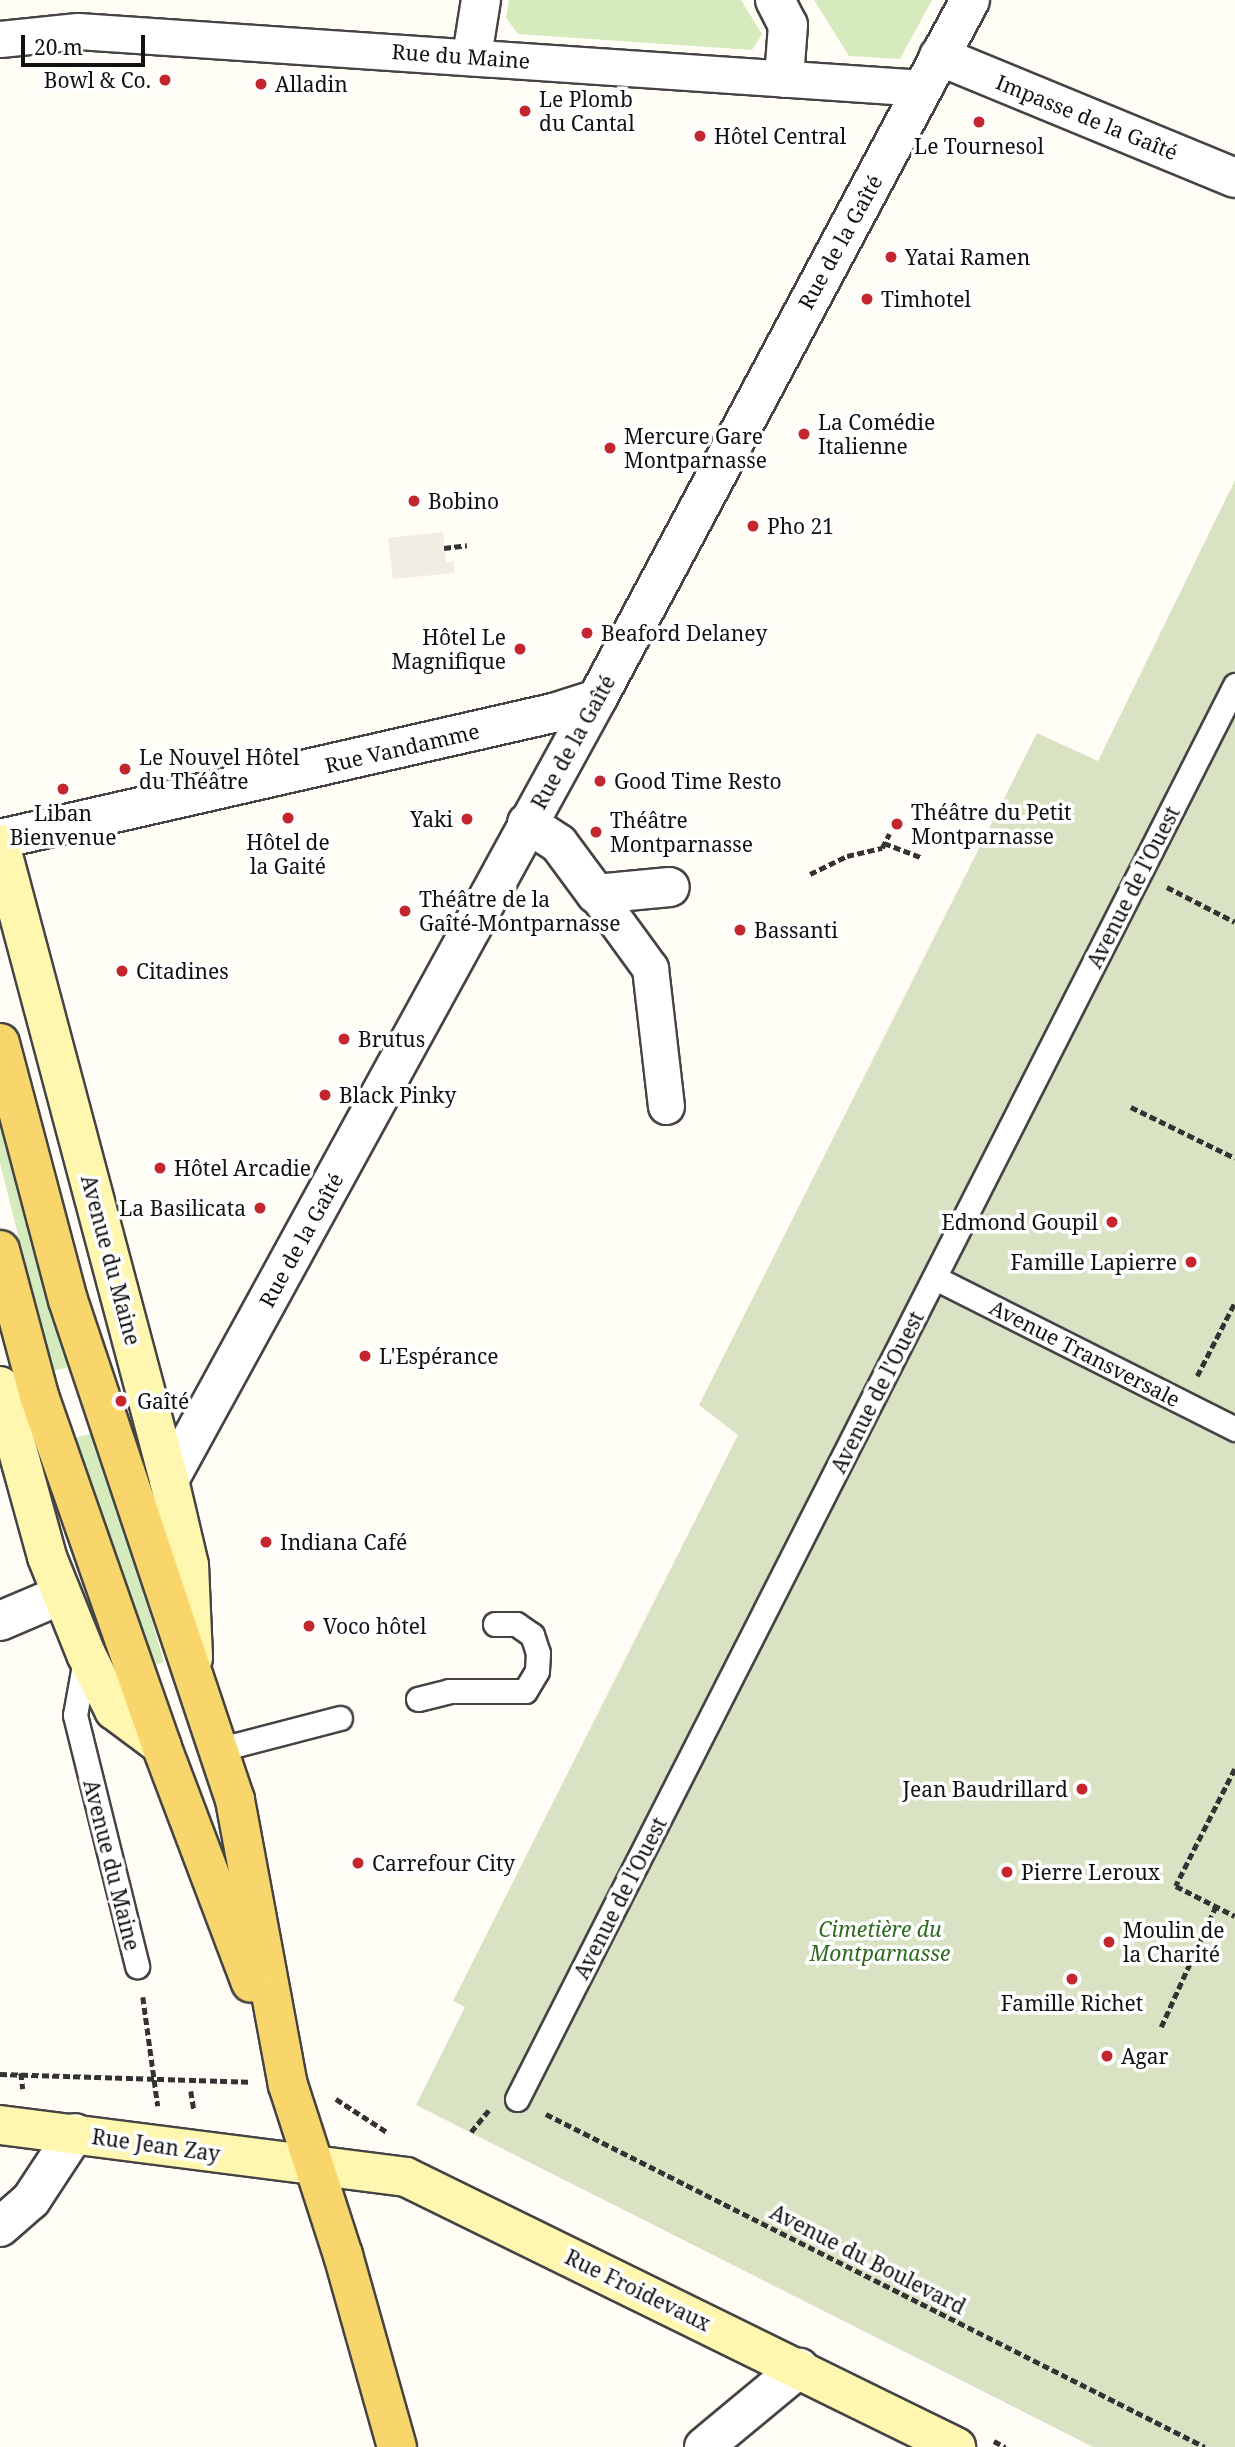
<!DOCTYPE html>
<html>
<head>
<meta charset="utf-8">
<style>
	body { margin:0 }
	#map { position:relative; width:1235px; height:2447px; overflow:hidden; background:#fffdf5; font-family:"Noto Serif",serif }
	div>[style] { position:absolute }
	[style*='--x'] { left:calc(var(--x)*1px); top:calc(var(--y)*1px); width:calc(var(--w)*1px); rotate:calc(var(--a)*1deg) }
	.green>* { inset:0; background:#d5ebbd }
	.cemetery>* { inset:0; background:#d9e3c4 }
	.plaza>* { inset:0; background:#f1ede2 }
	.path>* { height:4.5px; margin-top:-2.25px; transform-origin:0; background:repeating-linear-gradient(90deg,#333 0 7px,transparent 0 10.5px) }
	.roads { filter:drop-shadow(2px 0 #444) drop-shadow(-2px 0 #444) drop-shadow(0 2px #444) drop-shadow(0 -2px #444) }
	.service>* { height:23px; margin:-11.5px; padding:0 11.5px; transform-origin:11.5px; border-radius:11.5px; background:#fff }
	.pedestrian>* { height:35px; margin:-17.5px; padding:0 17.5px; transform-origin:17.5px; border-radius:17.5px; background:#fff }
	.minor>* { height:38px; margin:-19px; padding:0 19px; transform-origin:19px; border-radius:19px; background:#fff }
	.secondary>* { height:38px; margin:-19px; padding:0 19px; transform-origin:19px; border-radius:19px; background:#fff6b0 }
	.primary>* { height:38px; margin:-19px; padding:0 19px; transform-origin:19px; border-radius:19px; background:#f9d66b }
	.dots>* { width:19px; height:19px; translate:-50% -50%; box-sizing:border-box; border:4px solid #fff; border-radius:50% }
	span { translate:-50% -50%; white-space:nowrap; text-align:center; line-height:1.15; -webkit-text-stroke:7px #fff; paint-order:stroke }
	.street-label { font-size:21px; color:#111 }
	.poi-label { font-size:21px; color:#111 }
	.right { translate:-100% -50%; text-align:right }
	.left { translate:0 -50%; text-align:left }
	.park-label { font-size:21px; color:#2f6b1f; font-style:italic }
	.scale { position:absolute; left:21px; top:35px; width:124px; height:32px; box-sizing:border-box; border:4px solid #111; border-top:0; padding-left:9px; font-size:21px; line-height:24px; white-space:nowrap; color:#111; -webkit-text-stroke:5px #fff; paint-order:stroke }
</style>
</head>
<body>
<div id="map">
	<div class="green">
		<i style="clip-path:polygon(509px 0,741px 0,762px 34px,752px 50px,518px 34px,506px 18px)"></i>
		<i style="clip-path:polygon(814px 0,932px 0,900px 59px,849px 56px)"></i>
		<i style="clip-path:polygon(0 1097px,77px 1365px,52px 1371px,0 1163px)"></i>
		<i style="clip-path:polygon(97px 1432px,164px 1662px,153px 1666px,71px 1439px)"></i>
	</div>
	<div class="cemetery">
		<i style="clip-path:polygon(1235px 480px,1235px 2447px,1093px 2447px,416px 2105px,465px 2007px,453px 2001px,738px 1435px,699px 1405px,1037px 733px,1098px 761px)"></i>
	</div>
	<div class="plaza">
		<i style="clip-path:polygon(443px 532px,446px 562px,454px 562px,455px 573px,393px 579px,388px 538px)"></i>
	</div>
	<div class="path">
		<i style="--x:444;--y:548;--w:23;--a:-7"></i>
		<i style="--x:884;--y:843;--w:40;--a:21"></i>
		<i style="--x:810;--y:874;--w:41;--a:-25.9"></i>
		<i style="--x:847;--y:856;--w:36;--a:-13"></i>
		<i style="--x:882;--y:848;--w:16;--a:-63"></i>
		<i style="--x:1167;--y:887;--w:76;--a:27.2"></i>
		<i style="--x:1131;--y:1107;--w:116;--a:26.1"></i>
		<i style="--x:1197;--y:1376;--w:83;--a:-62.8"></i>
		<i style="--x:1235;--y:1769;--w:131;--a:116.8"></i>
		<i style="--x:1176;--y:1886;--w:66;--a:27"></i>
		<i style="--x:143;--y:1997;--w:110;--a:82.2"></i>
		<i style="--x:1161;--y:2027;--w:133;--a:-65.6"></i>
		<i style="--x:21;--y:2073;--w:16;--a:83"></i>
		<i style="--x:0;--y:2074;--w:249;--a:1.8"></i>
		<i style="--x:191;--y:2091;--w:20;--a:81"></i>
		<i style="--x:336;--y:2099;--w:61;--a:32.9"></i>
		<i style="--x:546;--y:2114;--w:738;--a:26.81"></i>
		<i style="--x:471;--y:2132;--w:28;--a:-51"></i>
		<i style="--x:994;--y:2441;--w:13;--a:29"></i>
	</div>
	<div class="roads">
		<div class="service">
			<i style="--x:935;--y:1278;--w:336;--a:26.7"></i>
			<i style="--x:86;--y:1654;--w:62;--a:100.2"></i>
			<i style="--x:75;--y:1715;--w:259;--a:76.1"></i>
			<i style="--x:418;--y:1699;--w:32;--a:-14"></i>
			<i style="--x:449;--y:1691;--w:76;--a:0"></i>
			<i style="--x:525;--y:1691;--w:23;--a:-59"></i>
			<i style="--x:537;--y:1671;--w:18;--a:-87"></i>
			<i style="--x:538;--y:1653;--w:19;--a:-108"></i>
			<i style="--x:532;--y:1635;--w:19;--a:-145"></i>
			<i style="--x:516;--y:1624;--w:21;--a:180"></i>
			<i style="--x:217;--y:1750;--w:127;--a:-14.6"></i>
			<i style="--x:517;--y:2099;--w:1586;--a:-63.08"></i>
		</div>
		<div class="pedestrian">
			<i style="--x:0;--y:39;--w:78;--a:-5.9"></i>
			<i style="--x:78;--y:31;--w:847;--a:3.86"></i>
			<i style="--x:596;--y:894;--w:92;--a:53.9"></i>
			<i style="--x:650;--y:968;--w:139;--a:83.4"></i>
		</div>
		<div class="minor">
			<i style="--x:775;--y:0;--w:28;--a:63"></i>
			<i style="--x:788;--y:25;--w:53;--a:94.3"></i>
			<i style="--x:472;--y:56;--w:57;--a:-80.9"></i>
			<i style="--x:939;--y:56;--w:320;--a:22.4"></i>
			<i style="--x:527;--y:823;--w:38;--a:33"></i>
			<i style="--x:559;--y:844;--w:62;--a:53.5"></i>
			<i style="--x:596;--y:894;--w:74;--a:-5.4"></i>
			<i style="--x:0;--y:839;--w:567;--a:-12.84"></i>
			<i style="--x:553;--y:713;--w:46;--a:-17.7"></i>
			<i style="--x:169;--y:1480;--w:891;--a:-61.28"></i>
			<i style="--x:597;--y:699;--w:792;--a:-61.91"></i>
			<i style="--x:0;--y:1621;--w:66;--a:-23.1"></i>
			<i style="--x:0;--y:2227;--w:41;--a:-41.1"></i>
			<i style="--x:31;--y:2200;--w:80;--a:-56.7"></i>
			<i style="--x:704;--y:2447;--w:124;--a:-39.7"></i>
		</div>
		<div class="secondary">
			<i style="--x:0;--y:844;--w:658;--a:75.12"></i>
			<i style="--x:169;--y:1480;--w:87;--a:76.8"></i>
			<i style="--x:189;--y:1565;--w:93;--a:87.5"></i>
			<i style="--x:0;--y:1386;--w:177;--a:74.6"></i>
			<i style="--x:47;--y:1557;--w:105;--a:68.1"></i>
			<i style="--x:86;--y:1654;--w:63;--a:63.4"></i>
			<i style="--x:114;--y:1710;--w:59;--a:36.7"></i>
			<i style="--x:0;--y:2125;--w:409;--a:7.3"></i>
			<i style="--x:406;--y:2177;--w:613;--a:26.15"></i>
		</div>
		<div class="primary">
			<i style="--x:0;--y:1043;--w:266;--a:75.2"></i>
			<i style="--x:68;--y:1300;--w:527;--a:71.53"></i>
			<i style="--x:235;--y:1800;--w:290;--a:79.5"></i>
			<i style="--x:288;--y:2085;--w:179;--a:72.1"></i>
			<i style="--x:343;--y:2255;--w:199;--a:74.3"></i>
			<i style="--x:0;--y:1250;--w:151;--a:75"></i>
			<i style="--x:39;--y:1396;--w:370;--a:70.7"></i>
			<i style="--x:161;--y:1745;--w:254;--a:69.3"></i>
		</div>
	</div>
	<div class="dots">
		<i style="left:165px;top:80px;background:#c4262e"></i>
		<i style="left:261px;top:84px;background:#c4262e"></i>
		<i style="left:525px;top:111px;background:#c4262e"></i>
		<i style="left:979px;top:122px;background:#c4262e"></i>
		<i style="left:700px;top:136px;background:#c4262e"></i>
		<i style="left:891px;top:257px;background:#c4262e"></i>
		<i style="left:867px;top:299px;background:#c4262e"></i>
		<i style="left:804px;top:434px;background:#c4262e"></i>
		<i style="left:610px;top:448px;background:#c4262e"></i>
		<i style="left:414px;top:501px;background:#c4262e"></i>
		<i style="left:753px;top:526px;background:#c4262e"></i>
		<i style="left:587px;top:633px;background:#c4262e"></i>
		<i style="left:520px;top:649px;background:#c4262e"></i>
		<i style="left:125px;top:769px;background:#c4262e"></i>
		<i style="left:600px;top:781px;background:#c4262e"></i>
		<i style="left:63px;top:789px;background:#c4262e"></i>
		<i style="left:288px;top:818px;background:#c4262e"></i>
		<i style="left:467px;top:819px;background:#c4262e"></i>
		<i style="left:897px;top:824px;background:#c4262e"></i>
		<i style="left:596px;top:832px;background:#c4262e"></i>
		<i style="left:405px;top:911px;background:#c4262e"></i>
		<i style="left:740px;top:930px;background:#c4262e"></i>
		<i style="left:122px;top:971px;background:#c4262e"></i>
		<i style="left:344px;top:1039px;background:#c4262e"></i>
		<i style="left:325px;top:1095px;background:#c4262e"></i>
		<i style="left:160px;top:1168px;background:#c4262e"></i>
		<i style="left:260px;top:1208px;background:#c4262e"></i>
		<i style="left:1112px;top:1222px;background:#c4262e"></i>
		<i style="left:1191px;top:1262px;background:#c4262e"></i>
		<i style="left:365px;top:1356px;background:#c4262e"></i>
		<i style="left:121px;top:1401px;background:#c4262e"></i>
		<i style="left:266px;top:1542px;background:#c4262e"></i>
		<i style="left:309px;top:1626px;background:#c4262e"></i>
		<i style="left:1082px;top:1789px;background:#c4262e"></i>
		<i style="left:358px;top:1863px;background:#c4262e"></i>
		<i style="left:1007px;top:1872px;background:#c4262e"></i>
		<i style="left:1109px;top:1942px;background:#c4262e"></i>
		<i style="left:1072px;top:1979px;background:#c4262e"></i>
		<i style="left:1107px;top:2056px;background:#c4262e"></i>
	</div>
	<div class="street-label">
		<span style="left:461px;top:56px;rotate:4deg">Rue du Maine</span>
		<span style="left:1087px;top:117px;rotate:22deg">Impasse de la Gaîté</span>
		<span style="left:840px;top:242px;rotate:-61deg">Rue de la Gaîté</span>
		<span style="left:573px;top:742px;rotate:-61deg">Rue de la Gaîté</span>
		<span style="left:402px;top:748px;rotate:-13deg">Rue Vandamme</span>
		<span style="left:1133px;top:887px;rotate:-63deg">Avenue de l'Ouest</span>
		<span style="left:301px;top:1240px;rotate:-61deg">Rue de la Gaîté</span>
		<span style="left:111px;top:1260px;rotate:75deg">Avenue du Maine</span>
		<span style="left:1085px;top:1353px;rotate:27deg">Avenue Transversale</span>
		<span style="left:877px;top:1392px;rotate:-63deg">Avenue de l'Ouest</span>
		<span style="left:112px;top:1865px;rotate:76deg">Avenue du Maine</span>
		<span style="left:620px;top:1898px;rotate:-63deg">Avenue de l'Ouest</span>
		<span style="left:156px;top:2145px;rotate:8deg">Rue Jean Zay</span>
		<span style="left:868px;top:2259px;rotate:27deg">Avenue du Boulevard</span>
		<span style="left:638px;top:2290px;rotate:26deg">Rue Froidevaux</span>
	</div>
	<div class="poi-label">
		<span class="right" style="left:151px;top:80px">Bowl &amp; Co.</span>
		<span class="left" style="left:275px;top:84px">Alladin</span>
		<span class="left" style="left:539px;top:111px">Le Plomb<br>du Cantal</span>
		<span class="left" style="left:714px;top:136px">Hôtel Central</span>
		<span style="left:979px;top:146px">Le Tournesol</span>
		<span class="left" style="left:905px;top:257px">Yatai Ramen</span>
		<span class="left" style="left:881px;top:299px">Timhotel</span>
		<span class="left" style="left:818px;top:434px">La Comédie<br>Italienne</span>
		<span class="left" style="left:624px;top:448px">Mercure Gare<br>Montparnasse</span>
		<span class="left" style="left:428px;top:501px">Bobino</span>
		<span class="left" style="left:767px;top:526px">Pho 21</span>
		<span class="left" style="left:601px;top:633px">Beaford Delaney</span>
		<span class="right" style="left:506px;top:649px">Hôtel Le<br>Magnifique</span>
		<span class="left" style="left:139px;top:769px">Le Nouvel Hôtel<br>du Théâtre</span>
		<span class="left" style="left:614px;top:781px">Good Time Resto</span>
		<span class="left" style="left:911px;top:824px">Théâtre du Petit<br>Montparnasse</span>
		<span style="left:63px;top:825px">Liban<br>Bienvenue</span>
		<span class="right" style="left:453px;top:819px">Yaki</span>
		<span class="left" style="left:610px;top:832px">Théâtre<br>Montparnasse</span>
		<span style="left:288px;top:854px">Hôtel de<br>la Gaité</span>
		<span class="left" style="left:419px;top:911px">Théâtre de la<br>Gaîté-Montparnasse</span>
		<span class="left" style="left:754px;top:930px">Bassanti</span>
		<span class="left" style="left:136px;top:971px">Citadines</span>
		<span class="left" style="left:358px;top:1039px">Brutus</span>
		<span class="left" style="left:339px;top:1095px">Black Pinky</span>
		<span class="left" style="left:174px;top:1168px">Hôtel Arcadie</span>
		<span class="right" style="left:246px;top:1208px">La Basilicata</span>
		<span class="right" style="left:1098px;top:1222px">Edmond Goupil</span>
		<span class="right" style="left:1177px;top:1262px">Famille Lapierre</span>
		<span class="left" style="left:379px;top:1356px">L'Espérance</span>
		<span class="left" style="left:137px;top:1401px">Gaîté</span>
		<span class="left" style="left:280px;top:1542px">Indiana Café</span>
		<span class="left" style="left:323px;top:1626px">Voco hôtel</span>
		<span class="right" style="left:1068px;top:1789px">Jean Baudrillard</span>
		<span class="left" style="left:372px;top:1863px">Carrefour City</span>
		<span class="left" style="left:1021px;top:1872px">Pierre Leroux</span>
		<span class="left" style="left:1123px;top:1942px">Moulin de<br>la Charité</span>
		<span style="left:1072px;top:2003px">Famille Richet</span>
		<span class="left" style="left:1121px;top:2056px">Agar</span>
	</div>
	<div class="park-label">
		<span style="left:880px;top:1941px">Cimetière du<br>Montparnasse</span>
	</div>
	<div class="scale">20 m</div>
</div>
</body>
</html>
